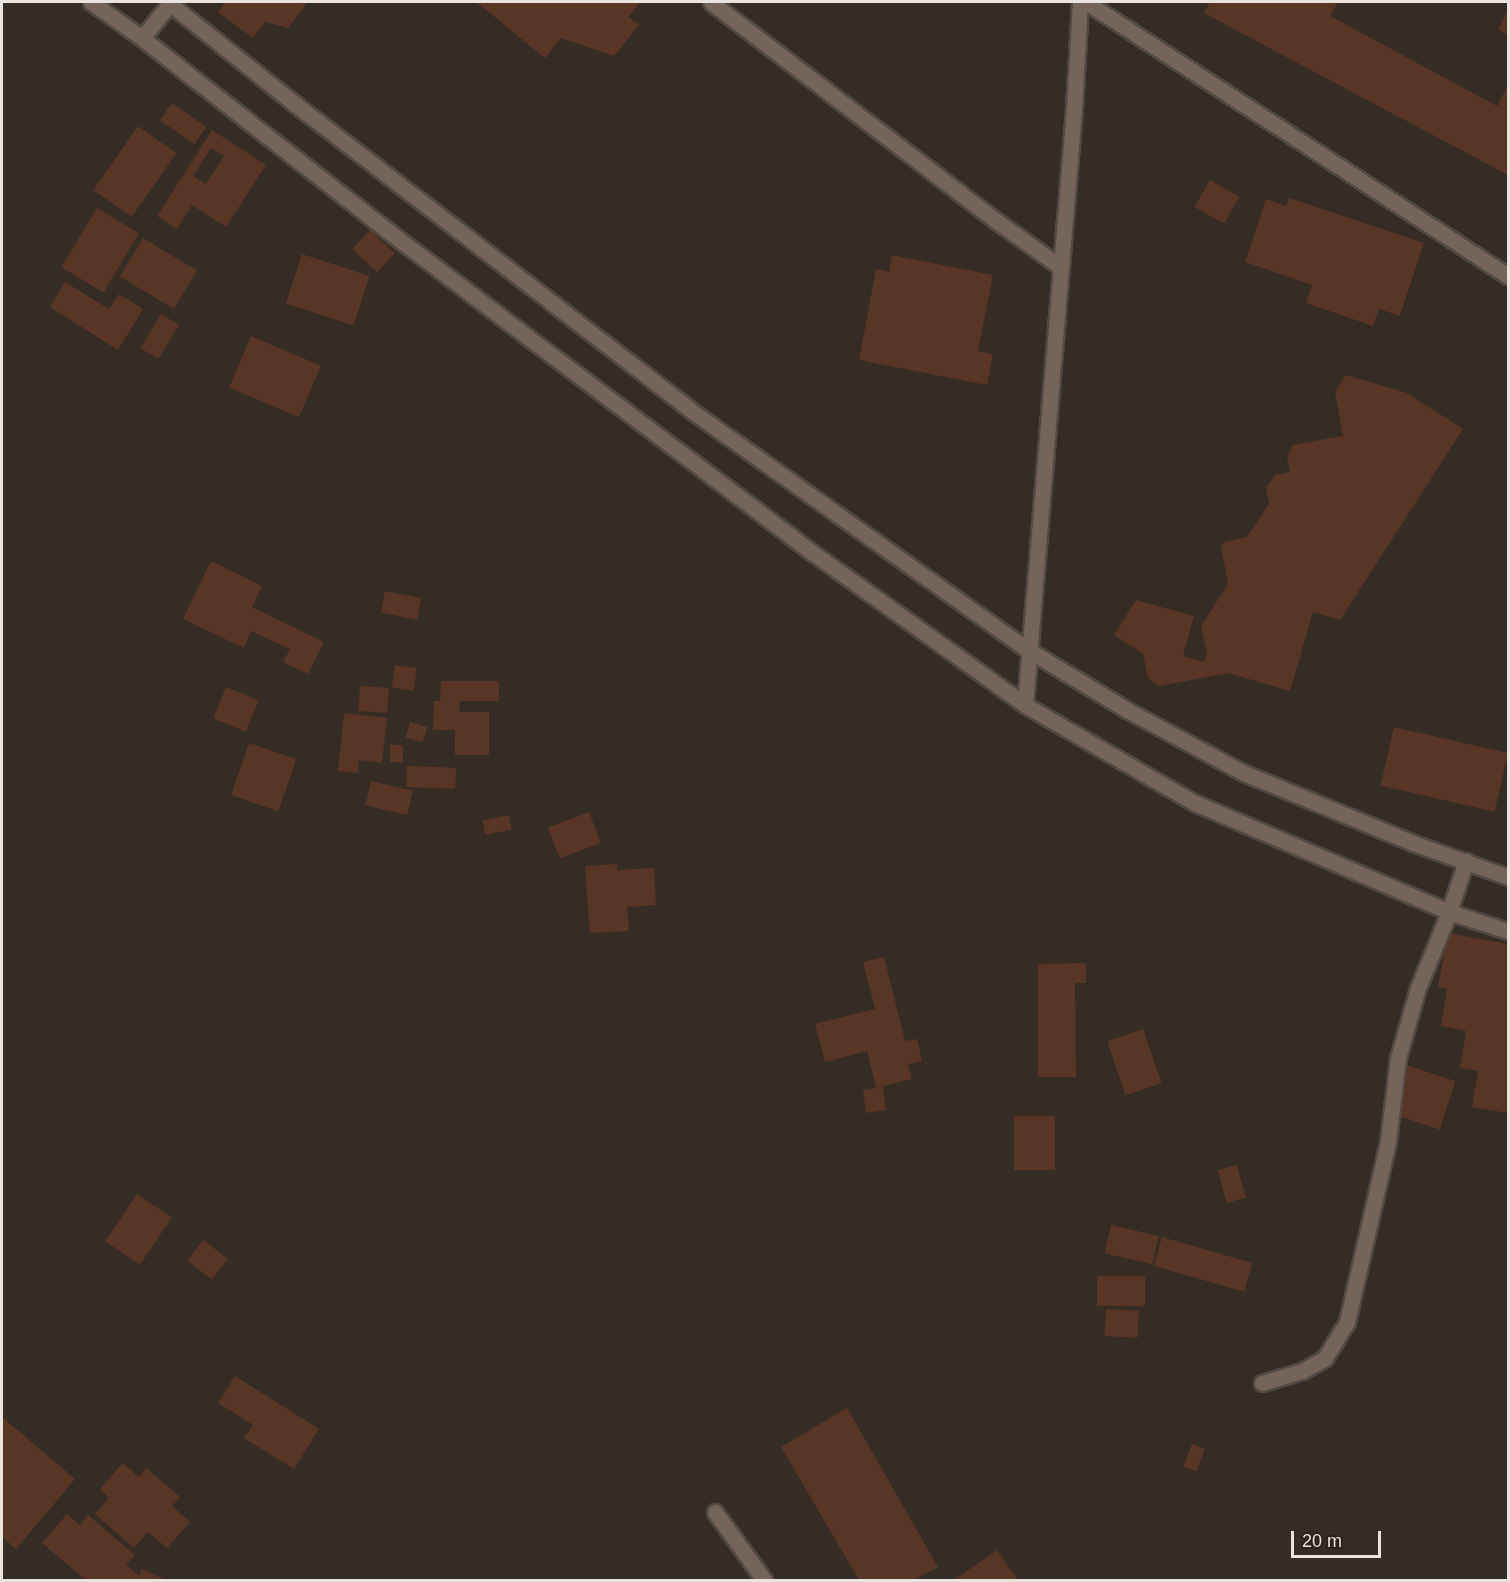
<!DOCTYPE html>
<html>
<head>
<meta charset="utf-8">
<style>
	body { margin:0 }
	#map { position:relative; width:1510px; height:1582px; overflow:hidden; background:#342c25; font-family:Helvetica,sans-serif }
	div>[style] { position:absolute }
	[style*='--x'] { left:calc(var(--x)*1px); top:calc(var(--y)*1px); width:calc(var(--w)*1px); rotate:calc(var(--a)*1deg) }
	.building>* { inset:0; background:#593526; transform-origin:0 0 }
	.roads { filter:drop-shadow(2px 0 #514943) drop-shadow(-2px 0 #514943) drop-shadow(0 2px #514943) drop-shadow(0 -2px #514943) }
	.minor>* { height:15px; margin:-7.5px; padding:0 7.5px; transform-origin:7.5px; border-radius:7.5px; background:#74645a }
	span { translate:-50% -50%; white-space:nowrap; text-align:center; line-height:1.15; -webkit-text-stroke:5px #2a221b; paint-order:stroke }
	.frame { position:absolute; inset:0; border:3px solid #e9e4df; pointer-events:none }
	.scale { position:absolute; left:1291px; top:1531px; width:90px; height:27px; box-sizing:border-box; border:3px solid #e9e4df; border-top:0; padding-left:8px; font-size:18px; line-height:21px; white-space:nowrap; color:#e9e4df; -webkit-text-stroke:4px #2a221b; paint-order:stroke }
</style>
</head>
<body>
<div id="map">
	<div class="building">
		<i style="clip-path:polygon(225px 2px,308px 2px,288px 28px,265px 22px,253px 38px,218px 12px)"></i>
		<i style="clip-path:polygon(476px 2px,641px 2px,628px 17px,639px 25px,614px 56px,561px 38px,545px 58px)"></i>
		<i style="clip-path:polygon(1210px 2px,1338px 2px,1330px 16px,1497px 106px,1508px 85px,1508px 175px,1204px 13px)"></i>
		<i style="clip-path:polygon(1508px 10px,1508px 35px,1498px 29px)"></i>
		<i style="left:172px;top:103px;width:42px;height:21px;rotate:35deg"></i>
		<i style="left:138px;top:126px;width:47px;height:78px;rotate:35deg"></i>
		<i style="clip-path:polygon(evenodd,212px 130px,266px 165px,226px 227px,192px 205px,177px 229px,157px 216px,212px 130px,211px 148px,224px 156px,206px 184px,193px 176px,211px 148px)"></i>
		<i style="left:1210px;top:180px;width:34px;height:31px;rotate:30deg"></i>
		<i style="clip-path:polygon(1289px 198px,1424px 243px,1400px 316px,1379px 309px,1373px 326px,1306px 303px,1312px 285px,1245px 262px,1266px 199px,1286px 206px)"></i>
		<i style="left:97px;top:208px;width:49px;height:69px;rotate:31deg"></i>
		<i style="left:370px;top:230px;width:34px;height:26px;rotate:43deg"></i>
		<i style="left:143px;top:238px;width:63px;height:45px;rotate:31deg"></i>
		<i style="left:302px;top:254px;width:71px;height:52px;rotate:18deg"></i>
		<i style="clip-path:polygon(892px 255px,993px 275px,978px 351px,993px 354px,987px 385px,859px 360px,876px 269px,889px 272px)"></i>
		<i style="clip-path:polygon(65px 282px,109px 309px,119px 294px,143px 309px,118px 350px,50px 307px)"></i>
		<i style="left:161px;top:314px;width:21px;height:40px;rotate:31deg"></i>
		<i style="left:251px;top:336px;width:76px;height:56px;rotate:23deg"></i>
		<i style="clip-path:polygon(1346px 375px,1407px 393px,1463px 429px,1340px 620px,1313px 612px,1290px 691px,1228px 673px,1159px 686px,1148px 678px,1143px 654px,1114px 635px,1136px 600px,1194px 616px,1183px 656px,1204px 662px,1207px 654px,1201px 626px,1228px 584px,1221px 547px,1224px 542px,1247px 537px,1269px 504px,1266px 488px,1275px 475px,1290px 472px,1287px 456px,1293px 445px,1343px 436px,1335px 392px)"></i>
		<i style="clip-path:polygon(211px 561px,262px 586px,252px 607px,324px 642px,308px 674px,283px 662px,290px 649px,251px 631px,244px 648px,183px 619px)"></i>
		<i style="left:385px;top:591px;width:37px;height:22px;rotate:11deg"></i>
		<i style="left:395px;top:665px;width:22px;height:23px;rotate:8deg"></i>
		<i style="clip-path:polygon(441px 681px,499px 681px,499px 701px,460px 701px,459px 712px,489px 712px,489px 755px,455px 755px,455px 730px,433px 730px,434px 701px,440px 701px)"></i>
		<i style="left:360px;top:686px;width:29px;height:25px;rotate:4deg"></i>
		<i style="left:226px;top:687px;width:35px;height:34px;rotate:22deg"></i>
		<i style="clip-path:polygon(344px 713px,387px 718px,382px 763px,359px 760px,358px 773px,338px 771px)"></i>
		<i style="left:410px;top:722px;width:18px;height:16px;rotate:16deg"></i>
		<i style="left:1394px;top:727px;width:117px;height:60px;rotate:13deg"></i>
		<i style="left:249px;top:743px;width:50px;height:55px;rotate:19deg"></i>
		<i style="left:390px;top:745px;width:13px;height:17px"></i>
		<i style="left:407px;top:766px;width:49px;height:21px;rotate:2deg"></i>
		<i style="left:371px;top:781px;width:43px;height:25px;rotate:13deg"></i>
		<i style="left:589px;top:812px;width:33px;height:44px;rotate:69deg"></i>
		<i style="left:509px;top:815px;width:15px;height:27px;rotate:79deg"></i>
		<i style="clip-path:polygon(617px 864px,617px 870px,654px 868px,656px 905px,627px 907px,629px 931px,590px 933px,585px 866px)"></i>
		<i style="clip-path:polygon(1448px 933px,1508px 944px,1508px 1113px,1472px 1107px,1478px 1071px,1460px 1068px,1466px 1031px,1441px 1026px,1447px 989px,1438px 987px)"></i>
		<i style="clip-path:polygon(884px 957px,905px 1041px,917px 1039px,922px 1061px,908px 1064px,912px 1079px,883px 1086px,886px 1110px,866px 1113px,863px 1090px,876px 1088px,867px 1051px,825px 1062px,815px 1024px,875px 1009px,863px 962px)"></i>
		<i style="clip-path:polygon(1086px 963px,1086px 983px,1075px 983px,1076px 1077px,1038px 1077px,1038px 964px)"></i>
		<i style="left:1143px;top:1029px;width:57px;height:38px;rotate:71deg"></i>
		<i style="left:1406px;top:1065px;width:52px;height:51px;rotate:18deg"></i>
		<i style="left:1014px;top:1116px;width:41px;height:54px"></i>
		<i style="left:1237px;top:1165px;width:34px;height:20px;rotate:75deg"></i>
		<i style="left:137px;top:1194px;width:42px;height:57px;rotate:34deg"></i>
		<i style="left:1111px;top:1225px;width:49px;height:29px;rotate:13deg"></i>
		<i style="left:1162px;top:1237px;width:94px;height:30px;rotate:16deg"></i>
		<i style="left:203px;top:1240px;width:31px;height:26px;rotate:37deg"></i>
		<i style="left:1097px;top:1276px;width:48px;height:30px"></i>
		<i style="left:1106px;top:1309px;width:33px;height:27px;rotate:3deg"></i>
		<i style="clip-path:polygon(235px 1376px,319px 1429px,294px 1469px,244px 1438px,253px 1425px,218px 1403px)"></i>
		<i style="clip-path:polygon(847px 1408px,938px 1567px,914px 1580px,859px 1580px,781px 1447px)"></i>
		<i style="clip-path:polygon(2px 1417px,75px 1479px,16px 1549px,2px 1537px)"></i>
		<i style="left:1192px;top:1444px;width:14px;height:24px;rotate:21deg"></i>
		<i style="clip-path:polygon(123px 1463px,139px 1477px,146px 1468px,180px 1497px,172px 1506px,190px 1522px,167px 1548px,148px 1532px,134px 1548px,95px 1514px,109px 1498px,100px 1489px)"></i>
		<i style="clip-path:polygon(67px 1514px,80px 1525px,88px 1515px,135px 1555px,126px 1565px,139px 1576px,142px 1569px,166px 1580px,86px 1580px,42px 1543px)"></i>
		<i style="clip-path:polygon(997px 1550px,1018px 1580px,954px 1580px)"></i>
	</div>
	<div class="roads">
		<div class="minor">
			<i style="--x:91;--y:2;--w:62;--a:35.2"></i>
			<i style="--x:142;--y:38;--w:329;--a:38.1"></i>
			<i style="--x:401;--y:241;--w:517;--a:37.14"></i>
			<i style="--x:813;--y:553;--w:261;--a:35.6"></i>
			<i style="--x:1025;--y:705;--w:196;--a:30"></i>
			<i style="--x:1195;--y:803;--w:276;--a:23.2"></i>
			<i style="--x:1449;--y:912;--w:62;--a:17.9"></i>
			<i style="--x:168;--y:2;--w:163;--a:38.8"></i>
			<i style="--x:295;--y:104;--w:498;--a:37.7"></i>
			<i style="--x:689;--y:409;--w:418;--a:35.4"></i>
			<i style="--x:1030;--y:651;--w:114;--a:31.3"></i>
			<i style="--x:1127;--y:710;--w:133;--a:28.3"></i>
			<i style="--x:1244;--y:773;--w:183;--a:22.5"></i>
			<i style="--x:1413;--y:843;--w:101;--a:19.7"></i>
			<i style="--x:711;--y:2;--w:362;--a:37.5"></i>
			<i style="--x:998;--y:222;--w:75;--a:35.8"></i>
			<i style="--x:1086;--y:2;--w:503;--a:33"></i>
			<i style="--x:142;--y:38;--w:46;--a:-51.1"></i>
			<i style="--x:1025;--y:705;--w:598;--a:-85.3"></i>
			<i style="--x:1074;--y:109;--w:107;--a:-86.8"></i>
			<i style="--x:1262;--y:1383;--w:42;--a:-16.7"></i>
			<i style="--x:1302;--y:1371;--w:26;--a:-29"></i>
			<i style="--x:1325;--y:1358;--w:42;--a:-58.6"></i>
			<i style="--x:1347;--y:1322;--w:186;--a:-77.2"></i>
			<i style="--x:1388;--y:1141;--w:84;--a:-83.1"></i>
			<i style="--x:1398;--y:1058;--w:73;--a:-74.1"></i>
			<i style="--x:1418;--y:988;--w:82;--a:-67.8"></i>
			<i style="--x:1449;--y:912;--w:54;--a:-71.6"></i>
			<i style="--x:715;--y:1512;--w:84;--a:54.2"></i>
		</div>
	</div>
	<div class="frame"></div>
	<div class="scale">20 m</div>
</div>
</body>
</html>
